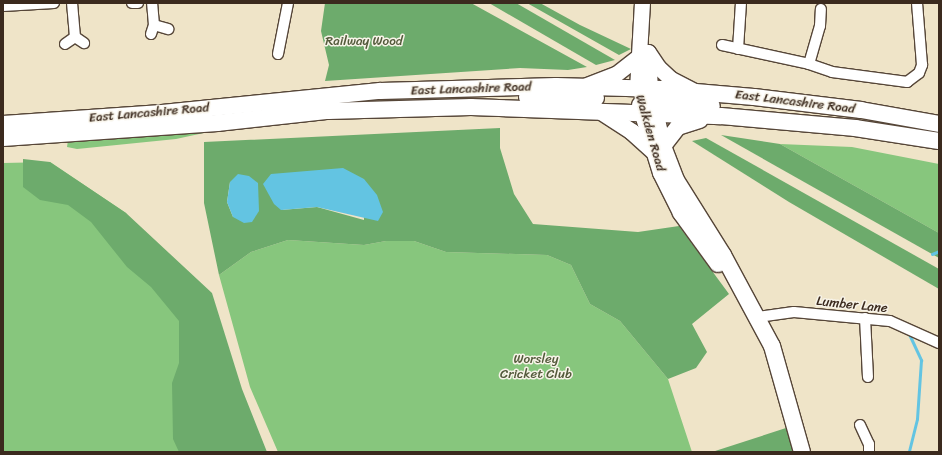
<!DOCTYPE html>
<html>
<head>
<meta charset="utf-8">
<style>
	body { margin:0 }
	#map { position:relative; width:942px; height:455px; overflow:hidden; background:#efe4c8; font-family:Sriracha,sans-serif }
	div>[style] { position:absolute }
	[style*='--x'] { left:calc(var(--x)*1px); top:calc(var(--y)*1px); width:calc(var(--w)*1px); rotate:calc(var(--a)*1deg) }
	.green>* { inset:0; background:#87c67d }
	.forest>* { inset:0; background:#6dab6c }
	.water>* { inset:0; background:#63c4e2 }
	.stream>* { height:3px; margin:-1.5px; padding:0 1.5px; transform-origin:1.5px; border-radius:1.5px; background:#63c4e2 }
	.roads { filter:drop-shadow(1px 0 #564638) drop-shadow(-1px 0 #564638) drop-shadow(0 1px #564638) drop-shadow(0 -1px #564638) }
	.minor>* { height:10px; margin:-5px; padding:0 5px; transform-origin:5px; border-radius:5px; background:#fff }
	.primary>* { height:15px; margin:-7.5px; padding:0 7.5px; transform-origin:7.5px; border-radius:7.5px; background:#fff }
	.trunk>* { height:16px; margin:-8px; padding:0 8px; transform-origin:8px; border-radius:8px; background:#fff }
	span { translate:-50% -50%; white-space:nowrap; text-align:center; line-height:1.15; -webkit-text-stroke:3px #f7f3e8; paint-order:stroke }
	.park-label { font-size:13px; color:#52593a }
	.street-label { font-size:13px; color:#3b2a1e }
	.frame { position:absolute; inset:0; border:4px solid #3b2a1e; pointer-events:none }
</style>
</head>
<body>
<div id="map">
	<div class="green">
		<i style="clip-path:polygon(213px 131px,176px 139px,77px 149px,67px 147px,68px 140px)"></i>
		<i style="clip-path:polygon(780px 144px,852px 147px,939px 164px,939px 233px)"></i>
		<i style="clip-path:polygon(50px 162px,126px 213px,250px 452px,3px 452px,3px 163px)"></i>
		<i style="clip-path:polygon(288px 240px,364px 245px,386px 241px,414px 241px,446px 252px,547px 255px,571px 265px,590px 304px,620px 321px,668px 379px,692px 452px,278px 452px,250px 387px,219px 275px,251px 252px)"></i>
	</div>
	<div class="forest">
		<i style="clip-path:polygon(325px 3px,471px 3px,587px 67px,568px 70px,520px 68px,325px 81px,329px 65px,321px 31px)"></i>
		<i style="clip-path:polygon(489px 3px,516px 3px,615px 60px,596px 65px)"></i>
		<i style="clip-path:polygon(527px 3px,540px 3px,580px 25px,631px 49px,619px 55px)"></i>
		<i style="clip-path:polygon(evenodd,500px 128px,500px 148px,514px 194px,533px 224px,638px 232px,679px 226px,729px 294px,692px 324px,707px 352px,696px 368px,668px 379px,620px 321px,590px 304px,571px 265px,547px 255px,446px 252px,414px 241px,386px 241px,364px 245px,288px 240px,251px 252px,219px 275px,204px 203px,204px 142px,500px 128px,364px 179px,364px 220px,317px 207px,281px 210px,364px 179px,500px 128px,230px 182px,233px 217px,227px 202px,230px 182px)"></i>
		<i style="clip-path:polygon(721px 135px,780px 144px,939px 233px,939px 258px)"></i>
		<i style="clip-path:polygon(706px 138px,939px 269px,939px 289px,789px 202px,692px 141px)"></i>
		<i style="clip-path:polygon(23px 159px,50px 162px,126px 213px,212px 293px,242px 389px,267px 452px,179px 452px,173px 439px,172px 383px,179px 363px,179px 321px,151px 287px,127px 267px,91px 222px,68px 205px,40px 200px,23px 187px)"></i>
		<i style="clip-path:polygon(786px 428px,793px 452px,712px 452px)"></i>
	</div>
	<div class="water">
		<i style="clip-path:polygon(343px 168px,364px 179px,377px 195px,383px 212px,378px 221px,317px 207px,281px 210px,274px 204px,263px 184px,271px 174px)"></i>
		<i style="clip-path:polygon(238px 174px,249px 176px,258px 183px,259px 211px,252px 222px,244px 223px,233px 217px,227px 202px,230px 182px)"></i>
	</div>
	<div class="stream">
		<i style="--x:932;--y:254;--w:8;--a:-23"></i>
		<i style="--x:909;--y:334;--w:29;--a:65"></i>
		<i style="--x:921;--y:360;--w:59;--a:93.9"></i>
		<i style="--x:917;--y:419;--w:34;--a:104"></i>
	</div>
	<div class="roads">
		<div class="minor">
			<i style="--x:132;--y:3;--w:6;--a:0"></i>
			<i style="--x:3;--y:6;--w:51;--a:-3.4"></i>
			<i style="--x:154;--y:25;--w:15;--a:16"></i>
			<i style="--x:151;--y:34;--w:9;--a:-72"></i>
			<i style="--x:154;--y:25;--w:22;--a:-95"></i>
			<i style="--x:75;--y:37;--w:11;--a:34"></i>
			<i style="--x:65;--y:44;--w:12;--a:-35"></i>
			<i style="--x:75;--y:37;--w:34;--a:-95"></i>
			<i style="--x:722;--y:45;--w:89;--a:12.3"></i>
			<i style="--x:809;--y:64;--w:24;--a:19"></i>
			<i style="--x:832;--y:72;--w:76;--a:7.6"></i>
			<i style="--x:907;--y:82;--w:15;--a:-37"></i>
			<i style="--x:919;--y:73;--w:9;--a:-69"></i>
			<i style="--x:922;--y:65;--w:62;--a:-94.6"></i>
			<i style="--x:738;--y:49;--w:46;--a:-86.3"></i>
			<i style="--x:278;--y:54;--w:52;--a:-78.9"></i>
			<i style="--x:809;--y:64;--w:40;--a:-74"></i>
			<i style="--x:820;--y:26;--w:17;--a:-87"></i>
			<i style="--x:758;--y:317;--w:36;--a:-8"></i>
			<i style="--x:794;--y:312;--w:96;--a:5.4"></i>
			<i style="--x:890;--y:321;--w:54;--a:24.2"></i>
			<i style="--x:865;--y:318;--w:59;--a:87.1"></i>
			<i style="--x:860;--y:425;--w:21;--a:65"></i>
			<i style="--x:869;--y:444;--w:8;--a:90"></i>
		</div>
		<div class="primary">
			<i style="--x:648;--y:52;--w:18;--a:56"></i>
			<i style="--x:658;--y:67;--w:18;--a:43"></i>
			<i style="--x:671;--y:79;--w:25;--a:27"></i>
			<i style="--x:648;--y:52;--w:37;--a:87"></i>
			<i style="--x:584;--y:86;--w:34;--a:-21"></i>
			<i style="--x:616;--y:74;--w:28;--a:-38"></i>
			<i style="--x:637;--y:89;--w:86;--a:-86.7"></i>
		</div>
		<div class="trunk">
			<i style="--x:650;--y:89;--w:58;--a:77.2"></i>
			<i style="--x:663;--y:146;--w:36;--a:69"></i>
			<i style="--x:676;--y:180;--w:89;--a:57.9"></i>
			<i style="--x:723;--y:255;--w:103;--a:61.7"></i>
			<i style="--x:772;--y:346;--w:110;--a:74.2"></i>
			<i style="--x:645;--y:96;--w:9;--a:32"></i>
			<i style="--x:653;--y:101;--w:59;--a:4.8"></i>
			<i style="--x:527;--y:97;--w:69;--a:0.8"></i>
			<i style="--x:640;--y:105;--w:71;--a:72.8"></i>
			<i style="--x:661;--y:173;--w:45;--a:63.4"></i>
			<i style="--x:681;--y:213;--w:63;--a:54"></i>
			<i style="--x:603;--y:113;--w:35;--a:33"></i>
			<i style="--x:632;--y:132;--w:28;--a:42"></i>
			<i style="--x:3;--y:124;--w:159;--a:-4"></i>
			<i style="--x:162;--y:113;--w:219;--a:-5.8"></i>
			<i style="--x:380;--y:91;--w:176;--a:-1.6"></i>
			<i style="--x:556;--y:86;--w:105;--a:1.6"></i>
			<i style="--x:661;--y:89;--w:93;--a:4.9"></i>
			<i style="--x:754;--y:97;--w:108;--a:6.9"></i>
			<i style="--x:861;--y:110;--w:79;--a:10.2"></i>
			<i style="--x:3;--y:138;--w:215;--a:-4"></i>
			<i style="--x:217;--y:123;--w:112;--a:-6.2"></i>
			<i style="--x:328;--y:111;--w:143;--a:-1.6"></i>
			<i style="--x:471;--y:107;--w:250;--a:2.1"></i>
			<i style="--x:721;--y:116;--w:135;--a:5.1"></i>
			<i style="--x:855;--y:128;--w:85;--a:8.8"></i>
			<i style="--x:663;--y:146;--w:24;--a:-52"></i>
			<i style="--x:678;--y:127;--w:23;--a:-18"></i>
		</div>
	</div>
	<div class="park-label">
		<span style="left:364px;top:41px">Railway Wood</span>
		<span style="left:536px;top:367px">Worsley<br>Cricket Club</span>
	</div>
	<div class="street-label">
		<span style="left:471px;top:89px;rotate:-2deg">East Lancashire Road</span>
		<span style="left:795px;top:102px;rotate:7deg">East Lancashire Road</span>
		<span style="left:149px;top:113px;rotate:-5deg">East Lancashire Road</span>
		<span style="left:650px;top:133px;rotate:74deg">Walkden Road</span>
		<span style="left:852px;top:305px;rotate:6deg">Lumber Lane</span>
	</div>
	<div class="frame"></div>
</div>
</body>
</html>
